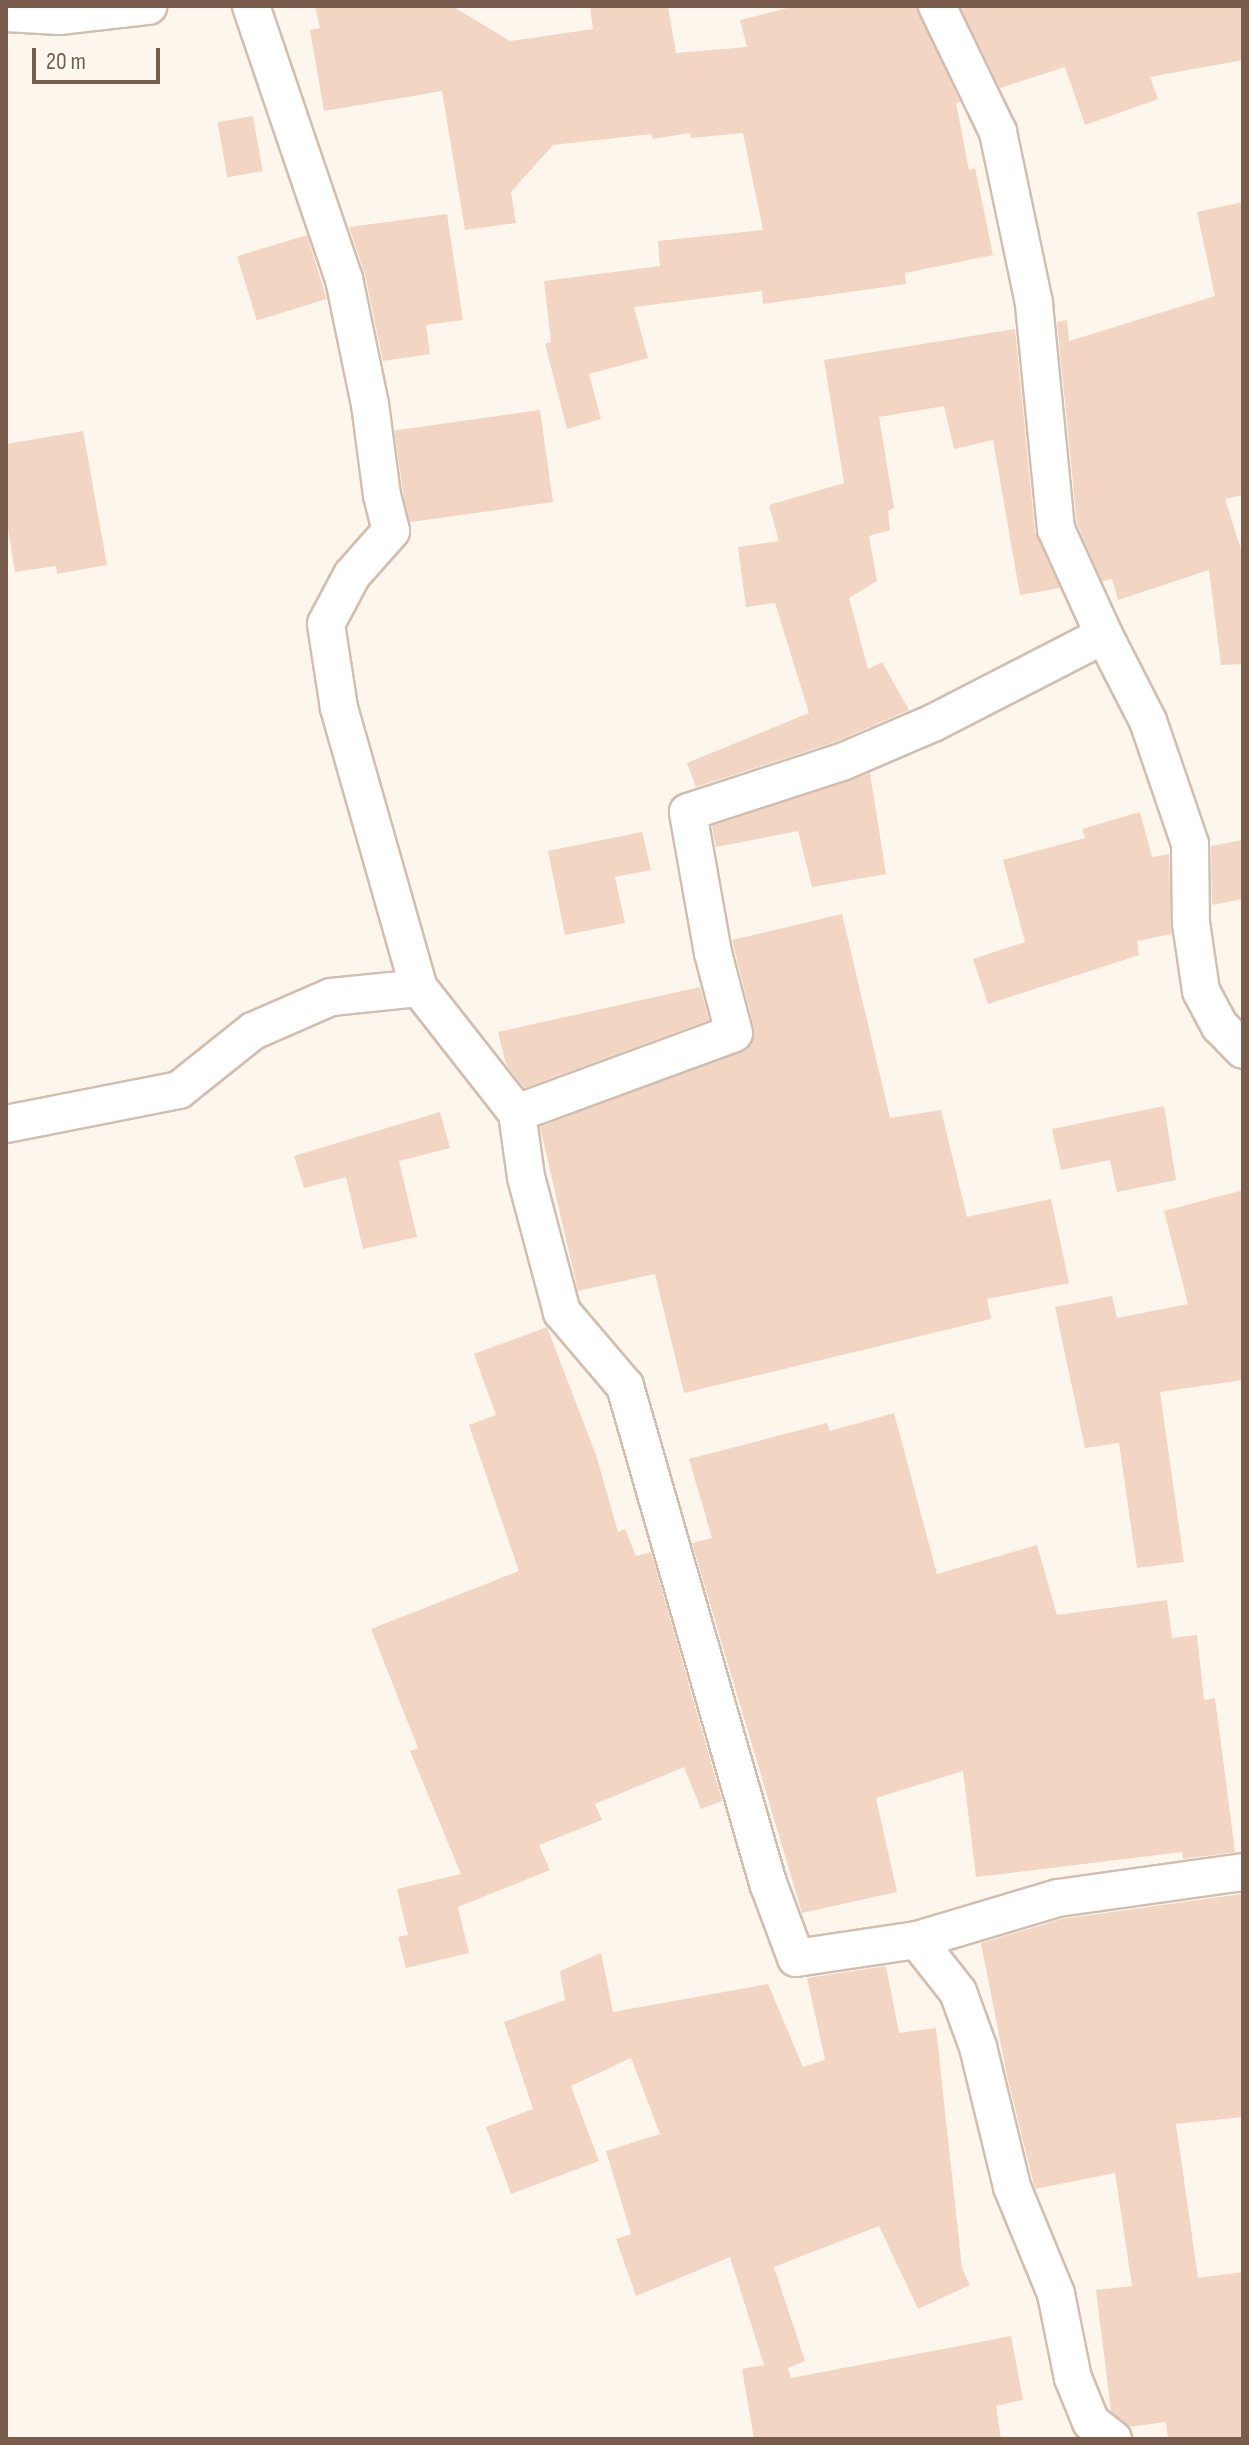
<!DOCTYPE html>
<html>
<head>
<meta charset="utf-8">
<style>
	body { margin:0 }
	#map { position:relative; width:1249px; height:2445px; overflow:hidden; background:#fdf6ec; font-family:"Sofia Sans Condensed",sans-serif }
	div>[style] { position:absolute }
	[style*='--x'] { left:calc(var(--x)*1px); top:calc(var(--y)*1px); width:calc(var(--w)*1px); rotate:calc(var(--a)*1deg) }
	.building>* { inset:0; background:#f3d5c3; transform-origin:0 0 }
	.roads { filter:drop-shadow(2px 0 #d1beb0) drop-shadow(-2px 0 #d1beb0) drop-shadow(0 2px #d1beb0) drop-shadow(0 -2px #d1beb0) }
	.minor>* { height:36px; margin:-18px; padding:0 18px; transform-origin:18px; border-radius:18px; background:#fff }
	span { translate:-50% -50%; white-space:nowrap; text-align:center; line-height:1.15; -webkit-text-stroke:6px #fffaf3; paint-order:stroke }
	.frame { position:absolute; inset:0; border:8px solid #7a5c4d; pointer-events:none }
	.scale { position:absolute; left:32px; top:48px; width:128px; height:36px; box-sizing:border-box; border:4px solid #7a5c4d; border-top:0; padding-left:10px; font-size:24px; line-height:28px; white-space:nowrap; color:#7a5c4d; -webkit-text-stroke:6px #fffaf3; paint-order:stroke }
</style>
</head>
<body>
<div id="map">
	<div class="building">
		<i style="clip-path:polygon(315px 6px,452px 6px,510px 41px,593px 29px,590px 6px,668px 6px,676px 53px,747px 47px,740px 20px,795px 6px,916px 6px,960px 102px,956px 103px,969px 170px,975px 168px,993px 255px,905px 273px,906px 284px,763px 304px,762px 291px,634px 307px,648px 358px,589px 374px,601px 419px,567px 429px,545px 344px,551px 342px,544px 281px,660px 266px,658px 241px,763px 230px,743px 133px,691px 138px,690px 133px,653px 139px,652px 134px,553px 145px,511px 192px,516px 223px,465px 230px,442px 91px,324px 111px,310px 30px,320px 28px)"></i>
		<i style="clip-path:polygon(960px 6px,1243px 6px,1243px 60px,1150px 77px,1158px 99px,1085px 125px,1065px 67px,1000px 88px)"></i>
		<i style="left:253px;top:116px;width:56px;height:36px;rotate:80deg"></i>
		<i style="clip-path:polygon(1243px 202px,1243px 495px,1225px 499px,1243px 556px,1243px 664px,1221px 665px,1209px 570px,1118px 600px,1112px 579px,1102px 581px,1077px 524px,1057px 322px,1067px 320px,1069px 341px,1215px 296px,1197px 212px)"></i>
		<i style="clip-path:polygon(447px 214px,463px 320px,426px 325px,430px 354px,383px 361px,365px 275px,349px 227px)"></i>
		<i style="left:307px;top:235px;width:67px;height:73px;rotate:73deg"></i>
		<i style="clip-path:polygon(1015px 329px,1035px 532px,1060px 588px,1020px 595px,993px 440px,954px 449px,944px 406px,879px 417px,894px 508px,888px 511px,890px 530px,869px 536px,877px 581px,849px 598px,868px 669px,882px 662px,909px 710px,835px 742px,696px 787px,687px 763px,809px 713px,775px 603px,746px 607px,738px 547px,779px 541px,769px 505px,844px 483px,824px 360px)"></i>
		<i style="left:540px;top:410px;width:93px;height:147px;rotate:82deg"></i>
		<i style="clip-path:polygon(83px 431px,107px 565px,57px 574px,56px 566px,15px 572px,6px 517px,6px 444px)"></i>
		<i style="clip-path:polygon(870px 773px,886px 874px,812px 887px,798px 831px,716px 847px,712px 826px)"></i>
		<i style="clip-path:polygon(1140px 812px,1152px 857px,1169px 854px,1171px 934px,1137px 941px,1139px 955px,988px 1004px,973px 959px,1025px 942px,1003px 860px,1085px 838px,1082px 829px)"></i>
		<i style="clip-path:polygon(642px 832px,651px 870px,615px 877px,625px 923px,565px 935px,548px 851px)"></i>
		<i style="clip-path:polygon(1243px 840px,1243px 899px,1212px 905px,1211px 846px)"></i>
		<i style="clip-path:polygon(842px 914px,890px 1118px,941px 1110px,967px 1217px,1051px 1199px,1069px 1283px,987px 1299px,991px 1319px,684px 1393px,655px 1274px,578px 1291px,540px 1127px,749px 1047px,754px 1028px,732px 940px)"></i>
		<i style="clip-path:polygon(700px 987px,709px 1020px,524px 1088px,506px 1064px,498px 1032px)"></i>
		<i style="clip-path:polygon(1164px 1106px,1176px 1180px,1117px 1192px,1110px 1160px,1061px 1170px,1052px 1129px)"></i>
		<i style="clip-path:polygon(440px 1112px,450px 1148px,399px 1161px,417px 1237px,363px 1249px,346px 1177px,304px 1188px,294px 1156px)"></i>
		<i style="clip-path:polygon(1243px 1190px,1243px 1380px,1160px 1392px,1184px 1562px,1137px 1568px,1119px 1443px,1085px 1448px,1055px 1307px,1112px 1296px,1117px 1318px,1188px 1304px,1164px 1211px)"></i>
		<i style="clip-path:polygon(547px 1327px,597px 1458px,618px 1532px,625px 1529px,636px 1556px,651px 1552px,722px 1801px,701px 1809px,684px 1767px,595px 1804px,602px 1820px,539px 1845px,550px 1870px,458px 1907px,469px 1953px,406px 1968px,398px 1937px,408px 1935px,397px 1889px,461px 1874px,410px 1751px,418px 1748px,371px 1629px,519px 1571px,469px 1425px,496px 1415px,474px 1354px)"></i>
		<i style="clip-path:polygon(894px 1413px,937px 1574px,1037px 1545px,1057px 1615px,1167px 1600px,1172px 1638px,1197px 1635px,1204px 1700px,1215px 1698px,1235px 1852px,1183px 1859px,1182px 1852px,976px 1877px,963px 1771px,876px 1798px,897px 1892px,802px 1913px,692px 1543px,712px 1538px,689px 1459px,827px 1423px,830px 1431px)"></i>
		<i style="clip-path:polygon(1241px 1894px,1243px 2117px,1176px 2124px,1198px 2278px,1243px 2272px,1243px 2439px,1168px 2439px,1166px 2422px,1129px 2427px,1111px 2411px,1096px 2290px,1132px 2286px,1115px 2173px,1035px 2189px,1007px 2076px,981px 1943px,1062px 1919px)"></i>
		<i style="clip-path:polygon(601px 1953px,613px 2012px,768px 1984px,803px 2067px,825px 2060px,807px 1978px,886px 1966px,899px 2033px,936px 2028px,962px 2268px,970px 2285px,918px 2309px,879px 2226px,774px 2267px,805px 2361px,788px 2368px,791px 2378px,1011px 2336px,1023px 2400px,996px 2406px,1001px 2439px,754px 2439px,742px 2369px,764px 2365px,730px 2257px,636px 2296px,616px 2239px,631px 2234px,606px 2151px,660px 2134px,631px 2058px,571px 2086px,599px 2161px,511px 2194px,486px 2127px,533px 2109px,504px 2022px,565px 2000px,560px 1971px)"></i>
	</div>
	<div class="roads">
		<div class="minor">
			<i style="--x:251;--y:6;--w:288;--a:71.2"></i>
			<i style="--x:344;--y:279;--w:128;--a:78.3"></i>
			<i style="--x:370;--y:404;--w:92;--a:82.5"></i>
			<i style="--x:382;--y:495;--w:37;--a:76"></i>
			<i style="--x:391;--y:531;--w:59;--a:131.6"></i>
			<i style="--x:352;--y:575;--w:55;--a:118"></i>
			<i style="--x:326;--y:624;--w:85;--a:81.2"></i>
			<i style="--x:339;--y:708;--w:291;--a:74.1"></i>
			<i style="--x:6;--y:13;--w:53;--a:3.2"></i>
			<i style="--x:59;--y:16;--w:90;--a:-6.4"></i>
			<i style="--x:1104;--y:635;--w:97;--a:62.9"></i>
			<i style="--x:1148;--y:721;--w:130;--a:71.1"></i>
			<i style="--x:1190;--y:844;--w:79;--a:89.3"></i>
			<i style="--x:1191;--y:923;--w:69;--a:81.6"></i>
			<i style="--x:1201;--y:991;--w:40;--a:62"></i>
			<i style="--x:1220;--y:1026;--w:33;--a:46"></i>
			<i style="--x:517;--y:1113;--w:65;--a:82"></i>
			<i style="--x:526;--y:1177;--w:140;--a:75.1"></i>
			<i style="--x:562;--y:1312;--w:97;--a:49.6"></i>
			<i style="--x:625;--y:1386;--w:517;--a:73.95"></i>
			<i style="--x:768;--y:1883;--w:80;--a:69.5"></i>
			<i style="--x:796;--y:1958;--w:122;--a:-8.5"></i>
			<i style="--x:917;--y:1940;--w:66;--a:51.7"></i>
			<i style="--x:958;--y:1992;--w:59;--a:70"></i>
			<i style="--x:978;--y:2047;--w:144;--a:76.3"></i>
			<i style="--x:1012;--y:2187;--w:116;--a:67.6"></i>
			<i style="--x:1056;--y:2294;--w:86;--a:78.6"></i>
			<i style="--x:1073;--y:2378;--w:48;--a:67.8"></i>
			<i style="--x:1091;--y:2422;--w:28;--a:38"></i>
			<i style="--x:6;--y:1124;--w:176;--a:-11.1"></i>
			<i style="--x:179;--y:1090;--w:95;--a:-38.6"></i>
			<i style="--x:253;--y:1031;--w:85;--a:-23.6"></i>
			<i style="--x:331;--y:997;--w:88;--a:-5.8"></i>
			<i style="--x:419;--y:988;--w:159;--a:51.9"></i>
			<i style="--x:517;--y:1113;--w:231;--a:-20.2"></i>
			<i style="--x:734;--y:1033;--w:83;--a:-104.7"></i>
			<i style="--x:713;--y:953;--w:143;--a:-100.1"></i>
			<i style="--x:688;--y:812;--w:162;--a:-18"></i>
			<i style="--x:842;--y:762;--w:99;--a:-23.2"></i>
			<i style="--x:933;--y:723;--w:192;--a:-27.2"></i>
			<i style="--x:1104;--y:635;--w:116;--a:-114.4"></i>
			<i style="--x:1056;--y:529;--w:227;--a:-95.6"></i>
			<i style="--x:1034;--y:303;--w:175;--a:-101.9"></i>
			<i style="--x:998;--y:132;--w:140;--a:-115.8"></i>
			<i style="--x:917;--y:1940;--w:147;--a:-16.6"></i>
			<i style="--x:1058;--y:1898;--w:187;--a:-8"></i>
		</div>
	</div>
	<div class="frame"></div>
	<div class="scale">20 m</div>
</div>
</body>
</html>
